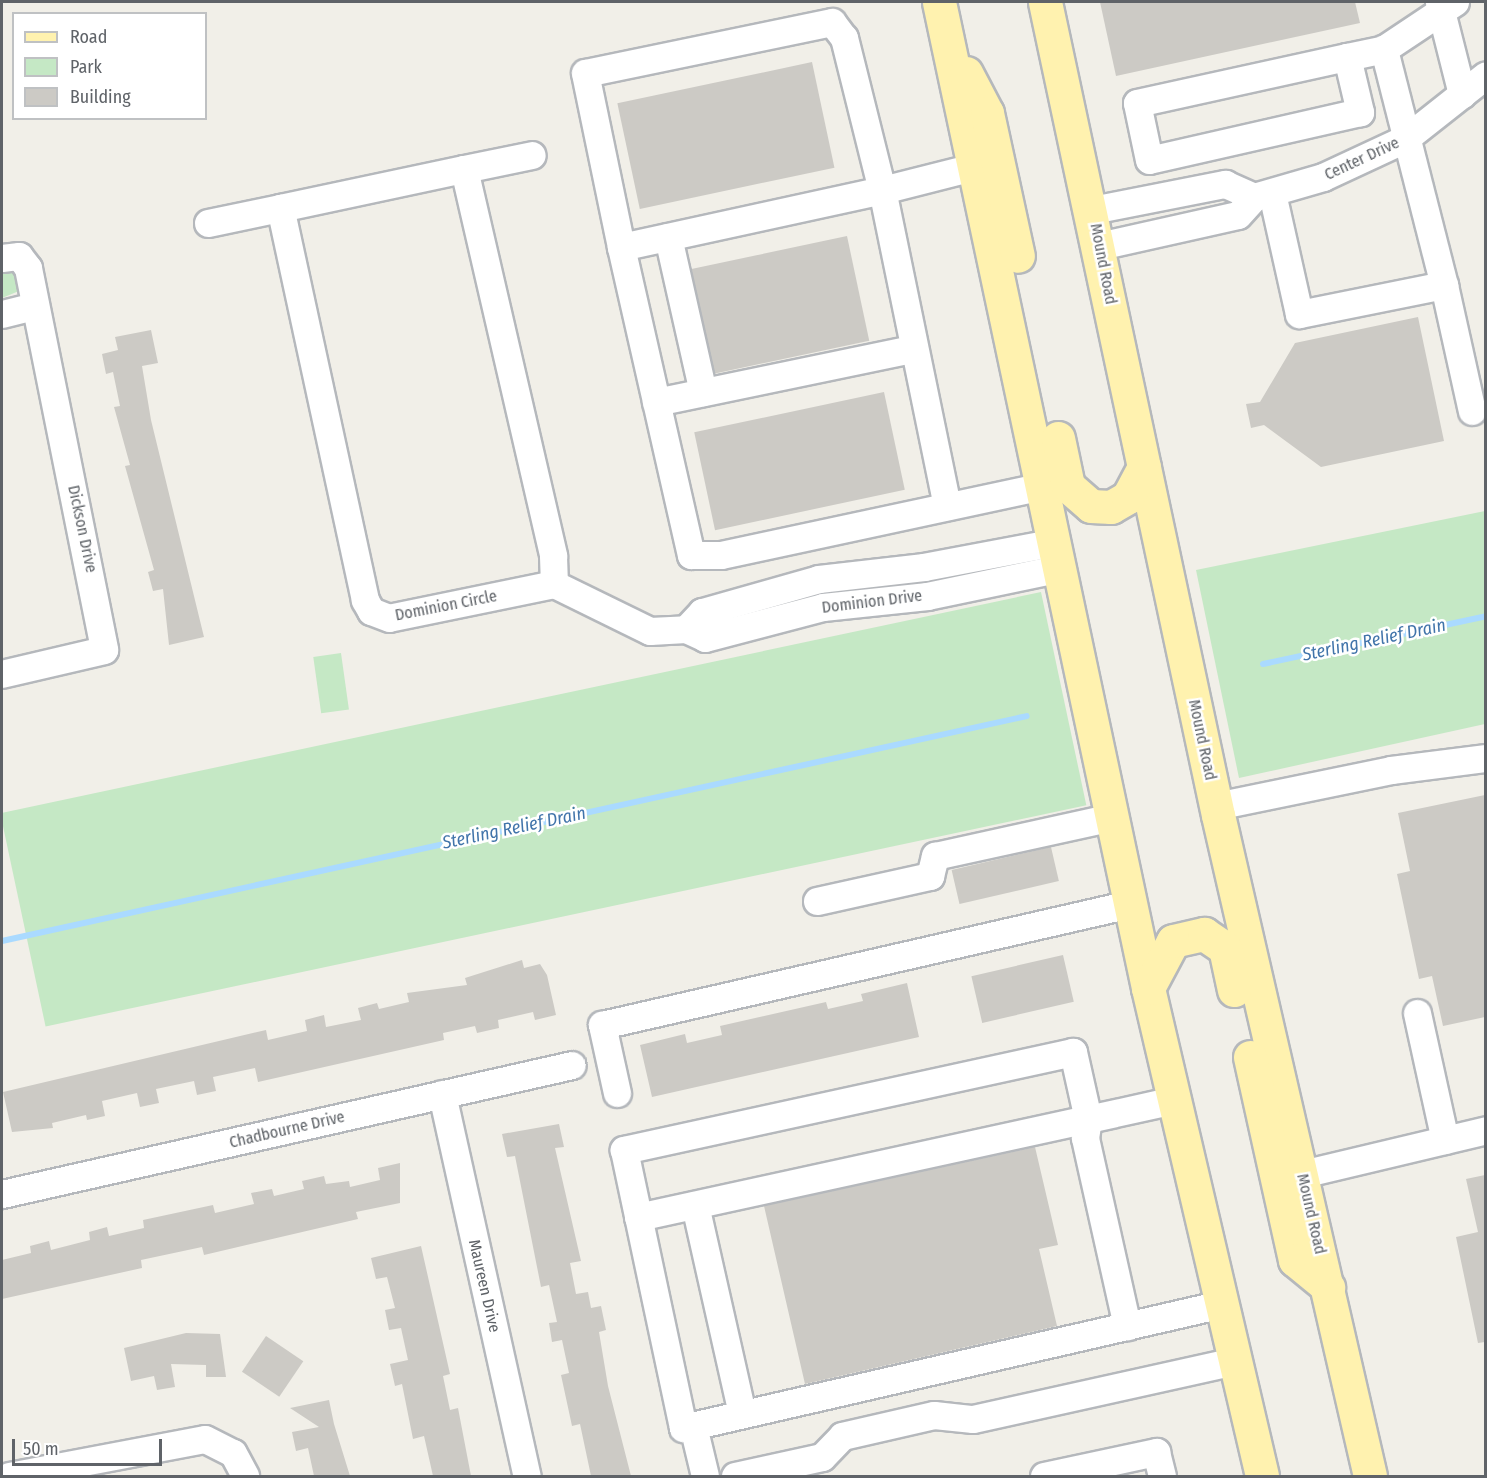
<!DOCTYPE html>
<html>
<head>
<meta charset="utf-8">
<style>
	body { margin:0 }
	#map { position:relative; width:1487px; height:1478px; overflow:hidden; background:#f1efe8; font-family:"Fira Sans Condensed",sans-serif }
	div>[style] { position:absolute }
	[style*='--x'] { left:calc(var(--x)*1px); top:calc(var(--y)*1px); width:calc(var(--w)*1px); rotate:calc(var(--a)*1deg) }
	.green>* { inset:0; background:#c5e8c5; transform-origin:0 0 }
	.stream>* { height:6px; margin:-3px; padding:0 3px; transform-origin:3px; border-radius:3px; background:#aadaff }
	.building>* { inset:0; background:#cccac5; transform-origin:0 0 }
	.roads { filter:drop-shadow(2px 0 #b5b8bc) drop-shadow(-2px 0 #b5b8bc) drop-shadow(0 2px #b5b8bc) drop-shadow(0 -2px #b5b8bc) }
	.minor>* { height:27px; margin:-13.5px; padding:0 13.5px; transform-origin:13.5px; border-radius:13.5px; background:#fff }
	.major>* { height:33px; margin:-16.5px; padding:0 16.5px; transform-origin:16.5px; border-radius:16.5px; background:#fff2af }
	span { translate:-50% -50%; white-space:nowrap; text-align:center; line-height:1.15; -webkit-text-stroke:5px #fff; paint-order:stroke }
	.street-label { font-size:16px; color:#5f6368 }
	.water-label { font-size:18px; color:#4174aa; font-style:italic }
	.frame { position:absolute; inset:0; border:3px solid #5f6368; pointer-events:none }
	.legend { position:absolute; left:12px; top:12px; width:195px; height:108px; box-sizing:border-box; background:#fff; border:2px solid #bfc1c3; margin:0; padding:8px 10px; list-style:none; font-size:18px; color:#5f6368 }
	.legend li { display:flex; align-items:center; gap:12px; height:30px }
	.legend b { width:30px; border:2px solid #bfc1c3 }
	.scale { position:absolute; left:12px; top:1439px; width:150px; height:27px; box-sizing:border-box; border:3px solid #5f6368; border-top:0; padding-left:8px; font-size:18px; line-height:21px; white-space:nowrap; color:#5f6368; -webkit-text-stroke:4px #fff; paint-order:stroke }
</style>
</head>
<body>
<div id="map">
	<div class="green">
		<i style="clip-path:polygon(15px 269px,19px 291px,2px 298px,2px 270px)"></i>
		<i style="clip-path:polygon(1485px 511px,1485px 724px,1239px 778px,1196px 570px)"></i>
		<i style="left:1041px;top:592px;width:218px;height:1064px;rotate:78deg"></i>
		<i style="left:341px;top:653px;width:57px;height:28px;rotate:82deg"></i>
	</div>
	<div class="stream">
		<i style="--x:1263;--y:664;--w:228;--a:-12.1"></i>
		<i style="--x:2;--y:941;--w:1049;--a:-12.38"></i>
	</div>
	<div class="building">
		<i style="clip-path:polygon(1100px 2px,1355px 2px,1360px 23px,1116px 76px)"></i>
		<i style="left:812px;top:62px;width:108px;height:199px;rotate:78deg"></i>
		<i style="left:847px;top:236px;width:107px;height:159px;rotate:78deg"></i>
		<i style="clip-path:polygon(1418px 317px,1444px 441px,1321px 467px,1264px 425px,1251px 428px,1246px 404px,1260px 402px,1295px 343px)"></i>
		<i style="clip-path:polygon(151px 330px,158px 363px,142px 366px,151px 420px,204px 637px,169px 645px,163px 589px,153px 591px,148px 572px,154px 570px,125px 466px,130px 465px,114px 407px,120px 406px,113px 372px,106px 374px,102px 354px,118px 350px,115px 337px)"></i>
		<i style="left:884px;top:392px;width:100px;height:194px;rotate:78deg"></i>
		<i style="clip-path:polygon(1485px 795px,1485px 1017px,1443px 1026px,1432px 976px,1419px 979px,1397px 874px,1410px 871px,1398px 813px)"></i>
		<i style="left:1051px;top:847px;width:35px;height:102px;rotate:77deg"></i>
		<i style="left:1063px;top:955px;width:48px;height:94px;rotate:77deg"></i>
		<i style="clip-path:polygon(522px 960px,524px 968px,540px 964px,547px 975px,556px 1015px,535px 1020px,533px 1012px,498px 1020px,499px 1028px,477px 1033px,475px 1026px,443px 1033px,444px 1040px,258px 1082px,255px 1068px,213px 1077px,216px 1091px,197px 1095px,194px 1081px,156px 1089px,159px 1103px,140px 1107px,137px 1093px,102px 1101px,105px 1116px,87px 1120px,86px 1115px,52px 1123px,53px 1128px,12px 1132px,3px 1092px,266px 1030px,268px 1040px,307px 1031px,305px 1020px,324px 1015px,326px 1027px,361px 1020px,358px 1008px,377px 1003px,379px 1009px,409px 1002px,407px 993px,467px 985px,465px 978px)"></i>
		<i style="clip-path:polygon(907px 983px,919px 1037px,652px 1097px,640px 1045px,685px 1034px,687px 1043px,722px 1035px,720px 1026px,826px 1002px,828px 1009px,863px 1001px,861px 994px)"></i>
		<i style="clip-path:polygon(559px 1124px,564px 1147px,555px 1148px,581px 1261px,570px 1263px,576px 1294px,588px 1292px,591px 1308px,601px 1306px,606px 1330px,599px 1332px,608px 1386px,631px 1476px,591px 1476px,580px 1424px,572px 1426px,561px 1375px,569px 1373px,562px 1340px,552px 1342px,549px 1323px,557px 1322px,549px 1285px,541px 1287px,515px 1156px,507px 1157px,502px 1134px)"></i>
		<i style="clip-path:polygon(1035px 1147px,1058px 1245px,1039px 1249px,1057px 1326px,805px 1384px,764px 1206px)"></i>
		<i style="clip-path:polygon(400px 1163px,400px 1203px,356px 1212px,358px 1219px,204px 1255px,202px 1247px,141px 1260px,142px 1268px,2px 1299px,2px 1260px,31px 1253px,30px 1246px,49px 1241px,51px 1250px,90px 1240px,89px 1232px,107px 1227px,109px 1236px,144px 1228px,143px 1220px,213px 1205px,215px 1213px,254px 1204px,251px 1193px,272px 1189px,274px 1196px,304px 1189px,302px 1181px,324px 1176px,326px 1184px,349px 1181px,350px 1187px,380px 1180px,378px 1168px)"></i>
		<i style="clip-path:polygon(1485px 1175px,1485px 1342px,1478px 1343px,1456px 1237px,1478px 1232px,1466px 1179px)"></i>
		<i style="clip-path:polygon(421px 1246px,450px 1374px,443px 1376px,450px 1410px,458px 1408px,471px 1476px,433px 1476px,424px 1436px,413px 1439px,402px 1384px,395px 1386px,390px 1364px,408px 1360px,401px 1328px,389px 1330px,385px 1310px,395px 1308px,387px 1277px,376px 1279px,371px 1258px)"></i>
		<i style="clip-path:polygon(186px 1333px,220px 1334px,226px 1377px,206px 1377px,206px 1365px,171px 1364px,175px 1387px,157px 1390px,154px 1376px,131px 1381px,124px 1348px)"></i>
		<i style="left:266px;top:1336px;width:45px;height:43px;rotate:34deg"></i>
		<i style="clip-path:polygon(329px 1400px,334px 1424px,350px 1476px,314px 1476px,308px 1448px,296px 1451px,292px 1432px,319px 1427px,290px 1408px)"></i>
	</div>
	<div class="roads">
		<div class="minor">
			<i style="--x:1455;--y:2;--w:17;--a:147"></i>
			<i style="--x:1441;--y:11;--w:86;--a:75.8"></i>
			<i style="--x:1347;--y:57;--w:57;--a:76.7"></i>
			<i style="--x:1360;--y:112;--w:216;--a:167.2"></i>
			<i style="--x:1149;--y:160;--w:58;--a:-101.9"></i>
			<i style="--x:1137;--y:103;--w:215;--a:-12.4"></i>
			<i style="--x:1347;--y:57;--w:38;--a:-12"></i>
			<i style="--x:1384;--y:49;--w:69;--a:-33.7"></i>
			<i style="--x:1441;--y:11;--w:9;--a:-103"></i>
			<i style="--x:464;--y:169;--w:397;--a:77"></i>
			<i style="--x:553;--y:556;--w:28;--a:88"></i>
			<i style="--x:554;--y:584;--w:168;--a:168.4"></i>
			<i style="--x:389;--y:618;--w:19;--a:-159"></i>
			<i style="--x:371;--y:611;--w:13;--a:-119"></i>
			<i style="--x:365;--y:600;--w:401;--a:-102.2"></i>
			<i style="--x:280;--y:208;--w:188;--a:-12"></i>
			<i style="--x:464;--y:169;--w:69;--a:-11.6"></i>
			<i style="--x:1272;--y:193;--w:124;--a:77.4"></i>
			<i style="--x:1299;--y:314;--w:148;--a:-11.3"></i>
			<i style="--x:1444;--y:285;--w:244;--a:-104.3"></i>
			<i style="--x:1092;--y:210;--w:136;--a:-11.1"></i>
			<i style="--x:1225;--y:184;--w:32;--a:24"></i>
			<i style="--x:1254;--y:197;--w:72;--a:-16.2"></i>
			<i style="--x:1323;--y:177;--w:90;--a:-24.9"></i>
			<i style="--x:1405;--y:139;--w:103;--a:-38.3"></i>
			<i style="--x:208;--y:223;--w:74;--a:-11.8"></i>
			<i style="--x:668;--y:237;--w:159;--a:77.3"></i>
			<i style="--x:1099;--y:246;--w:142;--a:-12.6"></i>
			<i style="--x:1238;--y:215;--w:24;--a:-48"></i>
			<i style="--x:621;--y:247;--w:316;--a:77.2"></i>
			<i style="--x:691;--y:555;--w:30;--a:0"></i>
			<i style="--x:721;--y:555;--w:349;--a:-12.1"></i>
			<i style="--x:2;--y:258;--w:17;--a:-7"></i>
			<i style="--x:19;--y:256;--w:15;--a:53"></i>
			<i style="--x:28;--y:268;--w:389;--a:78.7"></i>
			<i style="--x:104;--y:650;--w:105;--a:166.8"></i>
			<i style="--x:1444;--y:285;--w:129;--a:77.5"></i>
			<i style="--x:2;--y:314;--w:34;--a:-14"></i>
			<i style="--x:656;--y:402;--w:261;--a:-11.7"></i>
			<i style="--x:947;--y:506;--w:323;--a:-101.6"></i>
			<i style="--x:882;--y:190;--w:157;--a:-104"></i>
			<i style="--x:844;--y:38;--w:20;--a:-127"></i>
			<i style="--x:832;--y:22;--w:252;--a:168.3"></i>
			<i style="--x:585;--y:73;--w:178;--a:78.3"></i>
			<i style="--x:621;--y:247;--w:267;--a:-12.3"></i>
			<i style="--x:882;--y:190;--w:114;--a:-14.2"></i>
			<i style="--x:1056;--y:542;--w:134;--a:169.3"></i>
			<i style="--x:924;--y:567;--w:106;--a:173.5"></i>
			<i style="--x:819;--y:579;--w:122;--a:164.2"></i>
			<i style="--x:702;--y:612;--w:23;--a:133"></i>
			<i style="--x:686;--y:629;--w:21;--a:25"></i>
			<i style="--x:705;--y:638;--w:122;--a:-14.7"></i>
			<i style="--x:823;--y:607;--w:105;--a:-6"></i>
			<i style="--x:927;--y:596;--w:137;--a:-11.8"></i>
			<i style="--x:554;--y:584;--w:107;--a:26.1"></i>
			<i style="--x:650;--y:631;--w:36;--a:-3"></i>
			<i style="--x:1216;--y:806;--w:179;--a:-11.6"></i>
			<i style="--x:1391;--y:770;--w:96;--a:-7.2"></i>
			<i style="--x:817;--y:901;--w:116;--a:-12.5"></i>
			<i style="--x:930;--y:876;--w:21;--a:-76"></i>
			<i style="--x:935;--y:856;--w:181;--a:-12.4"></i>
			<i style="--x:1417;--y:1013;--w:130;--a:77.6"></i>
			<i style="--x:617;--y:1093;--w:70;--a:-102.4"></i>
			<i style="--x:602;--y:1025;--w:542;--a:-12.91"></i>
			<i style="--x:442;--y:1094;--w:391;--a:77.5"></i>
			<i style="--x:1174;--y:1100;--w:88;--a:167.5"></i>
			<i style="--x:1088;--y:1119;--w:69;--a:-102.6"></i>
			<i style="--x:1073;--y:1052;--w:460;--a:167.7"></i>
			<i style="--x:624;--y:1150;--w:284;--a:78"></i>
			<i style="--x:683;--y:1428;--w:553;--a:-12.96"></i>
			<i style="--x:1302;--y:1174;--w:189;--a:-13.4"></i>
			<i style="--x:2;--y:1194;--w:584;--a:-12.75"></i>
			<i style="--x:695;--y:1205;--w:214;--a:77.3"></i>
			<i style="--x:638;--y:1217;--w:461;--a:-12.3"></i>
			<i style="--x:1088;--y:1119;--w:19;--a:99"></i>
			<i style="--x:1085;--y:1138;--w:193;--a:77.4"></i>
			<i style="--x:693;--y:1426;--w:51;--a:76.5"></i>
			<i style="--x:9;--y:1476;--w:199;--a:-10.7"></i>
			<i style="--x:205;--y:1439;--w:31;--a:27"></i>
			<i style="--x:233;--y:1453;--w:26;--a:62"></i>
			<i style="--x:735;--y:1476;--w:89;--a:-12.3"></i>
			<i style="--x:822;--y:1457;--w:29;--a:-46"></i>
			<i style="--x:842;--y:1436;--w:94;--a:-12.9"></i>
			<i style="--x:934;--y:1415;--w:39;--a:6"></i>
			<i style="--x:973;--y:1419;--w:268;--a:-12.5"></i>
			<i style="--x:1044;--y:1476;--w:115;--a:-12.1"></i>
			<i style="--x:1156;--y:1452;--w:25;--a:76"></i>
		</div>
		<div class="major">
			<i style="--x:939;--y:2;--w:1008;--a:78.03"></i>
			<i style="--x:1148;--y:988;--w:501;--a:76.85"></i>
			<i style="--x:1045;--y:2;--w:831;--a:77.99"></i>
			<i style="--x:1218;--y:815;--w:678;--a:77.05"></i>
			<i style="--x:966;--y:73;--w:45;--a:62.3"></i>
			<i style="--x:987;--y:113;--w:146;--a:77.8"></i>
			<i style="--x:1058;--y:438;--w:49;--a:78.2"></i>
			<i style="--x:1068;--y:486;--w:30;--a:41"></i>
			<i style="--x:1091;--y:506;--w:20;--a:3"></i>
			<i style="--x:1111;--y:507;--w:20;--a:-30"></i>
			<i style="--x:1128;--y:497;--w:34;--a:-62"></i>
			<i style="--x:1148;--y:988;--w:53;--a:-62"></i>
			<i style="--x:1173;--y:941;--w:32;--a:-13"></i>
			<i style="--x:1204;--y:934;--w:25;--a:34"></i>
			<i style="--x:1225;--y:948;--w:43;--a:77.9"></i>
			<i style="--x:1250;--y:1057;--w:208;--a:77.5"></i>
			<i style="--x:1295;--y:1260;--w:43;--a:39.3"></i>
		</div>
	</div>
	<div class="street-label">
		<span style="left:1362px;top:159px;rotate:-25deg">Center Drive</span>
		<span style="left:1103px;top:264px;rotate:79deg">Mound Road</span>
		<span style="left:82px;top:529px;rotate:78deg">Dickson Drive</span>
		<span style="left:872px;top:602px;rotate:-7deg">Dominion Drive</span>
		<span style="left:446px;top:606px;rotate:-11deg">Dominion Circle</span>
		<span style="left:1202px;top:740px;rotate:78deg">Mound Road</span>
		<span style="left:287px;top:1130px;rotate:-13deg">Chadbourne Drive</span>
		<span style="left:1311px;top:1214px;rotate:77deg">Mound Road</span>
		<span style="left:484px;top:1286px;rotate:77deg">Maureen Drive</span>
	</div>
	<div class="water-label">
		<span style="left:1374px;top:640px;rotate:-12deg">Sterling Relief Drain</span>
		<span style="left:514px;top:828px;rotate:-12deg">Sterling Relief Drain</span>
	</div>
	<div class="frame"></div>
	<ul class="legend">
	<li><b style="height:8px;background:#fff2af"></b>Road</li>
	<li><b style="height:16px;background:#c5e8c5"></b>Park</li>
	<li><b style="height:16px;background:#cccac5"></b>Building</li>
	</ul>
	<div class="scale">50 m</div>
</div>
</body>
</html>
